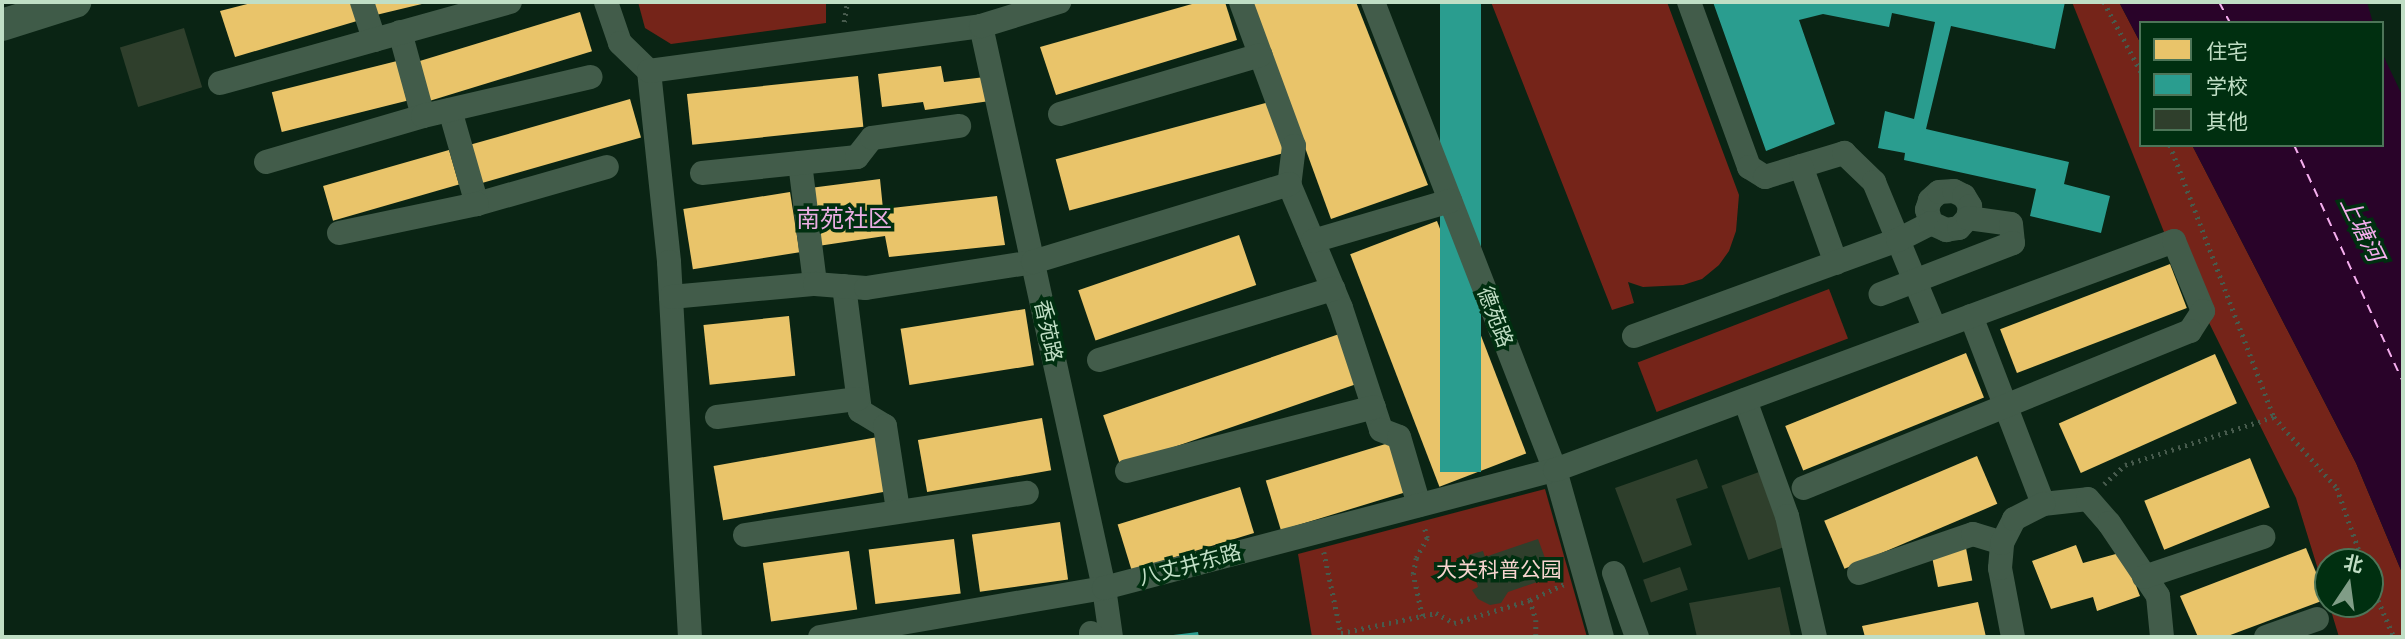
<!DOCTYPE html>
<html>
<head>
<meta charset="utf-8">
<style>
	body { margin:0 }
	#map { position:relative; width:2405px; height:639px; overflow:hidden; background:#0a2414; font-family:Arial,"Noto Sans SC",sans-serif }
	div>[style] { position:absolute }
	[style*='--x'] { left:calc(var(--x)*1px); top:calc(var(--y)*1px); width:calc(var(--w)*1px); rotate:calc(var(--a)*1deg) }
	.green>* { inset:0; background:#752419; transform-origin:0 0 }
	.water>* { inset:0; background:#290329 }
	.homes>* { inset:0; background:#e9c46a; transform-origin:0 0 }
	.schools>* { inset:0; background:#2a9d8f; transform-origin:0 0 }
	.ferry>* { height:2px; margin-top:-1px; transform-origin:0; background:repeating-linear-gradient(90deg,#f5aeee 0 9px,transparent 0 16px) }
	.building>* { inset:0; background:#2f3f2c; transform-origin:0 0 }
	.path>* { height:4.5px; margin-top:-2.25px; transform-origin:0; background:repeating-linear-gradient(90deg,#475b4d 0 2px,transparent 0 7px) }
	.minor>* { height:24px; margin:-12px; padding:0 12px; transform-origin:12px; border-radius:12px; background:#425c4a }
	.major>* { height:32px; margin:-16px; padding:0 16px; transform-origin:16px; border-radius:16px; background:#3f5b48 }
	span { translate:-50% -50%; white-space:nowrap; text-align:center; line-height:1.15; -webkit-text-stroke:7px #002f10; paint-order:stroke }
	.street-label { font-size:21px; color:#c0dec5 }
	.park-label { font-size:21px; color:#f7d5cf }
	.water-label { font-size:23px; color:#f5aeee; font-style:italic }
	.quarter-label { font-size:24px; color:#e9ade3 }
	.frame { position:absolute; inset:0; border:4px solid #c0dec5; pointer-events:none }
	.legend { position:absolute; left:2139px; top:21px; width:245px; height:126px; box-sizing:border-box; background:#002f10; border:2px solid #4d7558; margin:0; padding:9px 12px; list-style:none; font-size:21px; color:#c0dec5 }
	.legend li { display:flex; align-items:center; gap:14px; height:35px }
	.legend b { width:35px; border:2px solid #4d7558 }
	.north { position:absolute; left:2314px; top:548px; width:70px; height:70px; box-sizing:border-box; background:#002f10; border:2px solid #4d7558; border-radius:50%; rotate:13deg; font-size:19px; font-weight:700; line-height:28px; text-align:center; color:#c0dec5 }
	.north::after { content:''; display:block; margin:auto; width:24px; height:32px; background:#809d87; clip-path:polygon(50% 0,100% 100%,50% 72%,0 100%) }
</style>
</head>
<body>
<div id="map">
	<div class="green">
		<i style="clip-path:polygon(638px 2px,826px 2px,826px 23px,671px 44px,645px 28px)"></i>
		<i style="clip-path:polygon(1491px 2px,1667px 2px,1739px 195px,1736px 231px,1729px 251px,1719px 265px,1702px 279px,1683px 285px,1643px 287px,1628px 282px,1634px 303px,1612px 310px)"></i>
		<i style="clip-path:polygon(2072px 2px,2119px 2px,2141px 44px,2141px 145px,2192px 145px,2356px 463px,2403px 575px,2403px 637px,2339px 637px,2329px 604px,2370px 604px,2370px 562px,2328px 562px,2328px 602px,2296px 498px,2164px 232px)"></i>
		<i style="left:1829px;top:289px;width:53px;height:205px;rotate:69deg"></i>
		<i style="clip-path:polygon(1545px 489px,1587px 637px,1312px 637px,1298px 554px)"></i>
	</div>
	<div class="water">
		<i style="clip-path:polygon(2119px 2px,2367px 2px,2373px 23px,2141px 23px,2141px 44px)"></i>
		<i style="clip-path:polygon(2382px 53px,2403px 97px,2403px 575px,2356px 463px,2192px 145px,2382px 145px)"></i>
	</div>
	<div class="homes">
		<i style="clip-path:polygon(255px 2px,352px 2px,357px 21px,235px 57px,220px 11px)"></i>
		<i style="clip-path:polygon(372px 2px,426px 2px,426px 3px,376px 15px)"></i>
		<i style="clip-path:polygon(1199px 2px,1225px 2px,1237px 40px,1056px 95px,1040px 47px)"></i>
		<i style="clip-path:polygon(1252px 2px,1356px 2px,1428px 185px,1331px 219px)"></i>
		<i style="left:580px;top:12px;width:41px;height:171px;rotate:73deg"></i>
		<i style="left:397px;top:61px;width:41px;height:129px;rotate:76deg"></i>
		<i style="clip-path:polygon(941px 66px,944px 82px,985px 77px,990px 101px,925px 110px,923px 102px,882px 107px,878px 74px)"></i>
		<i style="left:858px;top:76px;width:51px;height:172px;rotate:84deg"></i>
		<i style="left:630px;top:99px;width:40px;height:170px;rotate:74deg"></i>
		<i style="left:1273px;top:101px;width:53px;height:225px;rotate:75deg"></i>
		<i style="left:449px;top:150px;width:36px;height:131px;rotate:74deg"></i>
		<i style="clip-path:polygon(880px 179px,883px 209px,997px 196px,1005px 245px,889px 257px,885px 236px,818px 246px,810px 188px)"></i>
		<i style="left:790px;top:192px;width:61px;height:108px;rotate:81deg"></i>
		<i style="left:1437px;top:221px;width:249px;height:93px;rotate:69deg"></i>
		<i style="left:1239px;top:235px;width:53px;height:170px;rotate:71deg"></i>
		<i style="left:2170px;top:264px;width:47px;height:182px;rotate:69deg"></i>
		<i style="left:1025px;top:309px;width:57px;height:126px;rotate:81deg"></i>
		<i style="left:789px;top:316px;width:60px;height:86px;rotate:84deg"></i>
		<i style="left:1348px;top:331px;width:53px;height:259px;rotate:71deg"></i>
		<i style="left:1966px;top:353px;width:48px;height:195px;rotate:68deg"></i>
		<i style="left:2215px;top:354px;width:54px;height:171px;rotate:66deg"></i>
		<i style="left:1042px;top:418px;width:53px;height:126px;rotate:80deg"></i>
		<i style="left:878px;top:437px;width:55px;height:167px;rotate:80deg"></i>
		<i style="left:1392px;top:442px;width:52px;height:132px;rotate:73deg"></i>
		<i style="left:1977px;top:456px;width:52px;height:166px;rotate:67deg"></i>
		<i style="left:2250px;top:458px;width:53px;height:114px;rotate:68deg"></i>
		<i style="left:1240px;top:487px;width:48px;height:128px;rotate:73deg"></i>
		<i style="left:1060px;top:522px;width:58px;height:89px;rotate:82deg"></i>
		<i style="left:954px;top:539px;width:55px;height:86px;rotate:83deg"></i>
		<i style="clip-path:polygon(2076px 545px,2083px 563px,2123px 552px,2140px 596px,2097px 611px,2093px 597px,2051px 609px,2032px 561px)"></i>
		<i style="left:1966px;top:548px;width:33px;height:35px;rotate:79deg"></i>
		<i style="clip-path:polygon(2306px 548px,2327px 599px,2225px 637px,2198px 637px,2180px 596px)"></i>
		<i style="left:849px;top:551px;width:59px;height:87px;rotate:82deg"></i>
		<i style="clip-path:polygon(1978px 602px,1986px 637px,1865px 637px,1862px 626px)"></i>
	</div>
	<div class="schools">
		<i style="left:1440px;top:2px;width:41px;height:470px"></i>
		<i style="clip-path:polygon(1713px 2px,2065px 2px,2055px 49px,1951px 26px,1926px 129px,2069px 162px,2064px 184px,2110px 196px,2101px 233px,2030px 216px,2036px 189px,1904px 160px,1905px 153px,1878px 148px,1885px 111px,1914px 119px,1935px 22px,1892px 13px,1889px 27px,1823px 14px,1799px 20px,1835px 124px,1766px 151px)"></i>
		<i style="clip-path:polygon(1198px 632px,1199px 637px,1165px 637px,1165px 636px)"></i>
	</div>
	<div class="ferry">
		<i style="--x:2219;--y:2;--w:24;--a:62"></i>
		<i style="--x:2294;--y:145;--w:261;--a:65.3"></i>
	</div>
	<div class="building">
		<i style="left:184px;top:28px;width:62px;height:67px;rotate:73deg"></i>
		<i style="clip-path:polygon(1697px 459px,1708px 488px,1676px 499px,1692px 545px,1643px 563px,1615px 488px)"></i>
		<i style="left:1759px;top:472px;width:79px;height:40px;rotate:70deg"></i>
		<i style="clip-path:polygon(1538px 539px,1552px 577px,1508px 592px,1501px 603px,1490px 605px,1478px 599px,1472px 590px,1478px 587px,1468px 555px,1483px 551px,1485px 557px)"></i>
		<i style="left:1680px;top:567px;width:24px;height:39px;rotate:71deg"></i>
		<i style="clip-path:polygon(1780px 587px,1791px 637px,1697px 637px,1689px 603px)"></i>
	</div>
	<div class="path">
		<i style="--x:2104;--y:2;--w:79;--a:62.1"></i>
		<i style="--x:844;--y:22;--w:20;--a:-81"></i>
		<i style="--x:2170;--y:145;--w:291;--a:69.1"></i>
		<i style="--x:2274;--y:417;--w:95;--a:48.4"></i>
		<i style="--x:2337;--y:488;--w:78;--a:70.6"></i>
		<i style="--x:2104;--y:484;--w:28;--a:-42"></i>
		<i style="--x:2125;--y:465;--w:157;--a:-17.9"></i>
		<i style="--x:1324;--y:552;--w:83;--a:78.1"></i>
		<i style="--x:2370;--y:581;--w:61;--a:66.8"></i>
		<i style="--x:1530;--y:600;--w:38;--a:-25"></i>
		<i style="--x:1422;--y:616;--w:43;--a:-102.1"></i>
		<i style="--x:1413;--y:574;--w:16;--a:-79"></i>
		<i style="--x:1416;--y:558;--w:23;--a:-61"></i>
		<i style="--x:1427;--y:538;--w:11;--a:-105"></i>
		<i style="--x:1339;--y:637;--w:4;--a:-63"></i>
		<i style="--x:1341;--y:633;--w:97;--a:-11.9"></i>
		<i style="--x:1436;--y:613;--w:21;--a:29"></i>
		<i style="--x:1454;--y:623;--w:79;--a:-16.8"></i>
		<i style="--x:1530;--y:600;--w:21;--a:73"></i>
		<i style="--x:1536;--y:620;--w:17;--a:90"></i>
	</div>
	<div class="minor">
		<i style="--x:362;--y:2;--w:40;--a:72"></i>
		<i style="--x:606;--y:2;--w:43;--a:71.1"></i>
		<i style="--x:620;--y:43;--w:40;--a:44"></i>
		<i style="--x:649;--y:71;--w:192;--a:84"></i>
		<i style="--x:669;--y:262;--w:376;--a:86.8"></i>
		<i style="--x:1241;--y:2;--w:153;--a:69.8"></i>
		<i style="--x:1294;--y:146;--w:38;--a:97"></i>
		<i style="--x:1289;--y:184;--w:134;--a:67.2"></i>
		<i style="--x:1341;--y:308;--w:128;--a:71.8"></i>
		<i style="--x:1381;--y:430;--w:19;--a:21"></i>
		<i style="--x:1399;--y:437;--w:71;--a:73.6"></i>
		<i style="--x:1373;--y:2;--w:502;--a:68.75"></i>
		<i style="--x:1555;--y:470;--w:173;--a:74.3"></i>
		<i style="--x:1689;--y:2;--w:176;--a:70"></i>
		<i style="--x:1749;--y:167;--w:19;--a:32"></i>
		<i style="--x:1765;--y:177;--w:83;--a:-16.9"></i>
		<i style="--x:1844;--y:153;--w:42;--a:44"></i>
		<i style="--x:1874;--y:182;--w:159;--a:67.5"></i>
		<i style="--x:981;--y:26;--w:575;--a:77.65"></i>
		<i style="--x:1104;--y:588;--w:49;--a:81.9"></i>
		<i style="--x:400;--y:32;--w:87;--a:74.7"></i>
		<i style="--x:649;--y:71;--w:335;--a:-7.7"></i>
		<i style="--x:981;--y:26;--w:82;--a:-17.1"></i>
		<i style="--x:220;--y:83;--w:301;--a:-15.6"></i>
		<i style="--x:450;--y:110;--w:98;--a:74"></i>
		<i style="--x:477;--y:204;--w:135;--a:-15.9"></i>
		<i style="--x:1060;--y:114;--w:209;--a:-16.4"></i>
		<i style="--x:266;--y:162;--w:164;--a:-16.3"></i>
		<i style="--x:423;--y:116;--w:172;--a:-13.1"></i>
		<i style="--x:800;--y:163;--w:122;--a:82.9"></i>
		<i style="--x:1801;--y:166;--w:103;--a:70.2"></i>
		<i style="--x:702;--y:173;--w:156;--a:-5.9"></i>
		<i style="--x:857;--y:157;--w:24;--a:-52"></i>
		<i style="--x:872;--y:138;--w:88;--a:-7.9"></i>
		<i style="--x:1931;--y:223;--w:14;--a:-107"></i>
		<i style="--x:1927;--y:210;--w:10;--a:-73"></i>
		<i style="--x:1930;--y:200;--w:12;--a:-42"></i>
		<i style="--x:1939;--y:192;--w:15;--a:-4"></i>
		<i style="--x:1954;--y:191;--w:11;--a:27"></i>
		<i style="--x:1964;--y:196;--w:12;--a:59"></i>
		<i style="--x:1970;--y:206;--w:12;--a:99"></i>
		<i style="--x:339;--y:233;--w:141;--a:-11.9"></i>
		<i style="--x:1313;--y:241;--w:143;--a:-16.3"></i>
		<i style="--x:844;--y:286;--w:126;--a:82.7"></i>
		<i style="--x:860;--y:411;--w:29;--a:31"></i>
		<i style="--x:885;--y:426;--w:85;--a:81.2"></i>
		<i style="--x:671;--y:297;--w:145;--a:-5.2"></i>
		<i style="--x:815;--y:284;--w:51;--a:4.5"></i>
		<i style="--x:866;--y:288;--w:169;--a:-8.8"></i>
		<i style="--x:1033;--y:262;--w:268;--a:-16.9"></i>
		<i style="--x:1971;--y:316;--w:201;--a:69"></i>
		<i style="--x:2043;--y:504;--w:45;--a:-6.3"></i>
		<i style="--x:2088;--y:499;--w:32;--a:49"></i>
		<i style="--x:2109;--y:523;--w:88;--a:56.1"></i>
		<i style="--x:2158;--y:596;--w:41;--a:84.4"></i>
		<i style="--x:1634;--y:336;--w:281;--a:-20"></i>
		<i style="--x:1898;--y:240;--w:37;--a:-27"></i>
		<i style="--x:1931;--y:223;--w:17;--a:25"></i>
		<i style="--x:1946;--y:230;--w:13;--a:-9"></i>
		<i style="--x:1959;--y:228;--w:13;--a:-48"></i>
		<i style="--x:1968;--y:218;--w:43;--a:7.9"></i>
		<i style="--x:2011;--y:224;--w:19;--a:84"></i>
		<i style="--x:2013;--y:243;--w:142;--a:158.9"></i>
		<i style="--x:1099;--y:360;--w:245;--a:-16.9"></i>
		<i style="--x:1745;--y:400;--w:123;--a:70.1"></i>
		<i style="--x:1787;--y:516;--w:124;--a:77"></i>
		<i style="--x:717;--y:417;--w:142;--a:-7.3"></i>
		<i style="--x:1127;--y:471;--w:255;--a:-14.5"></i>
		<i style="--x:745;--y:535;--w:285;--a:-8.5"></i>
		<i style="--x:1614;--y:573;--w:68;--a:70.2"></i>
		<i style="--x:1859;--y:573;--w:120;--a:-18.9"></i>
		<i style="--x:1973;--y:534;--w:30;--a:17"></i>
		<i style="--x:2144;--y:577;--w:126;--a:-18.6"></i>
		<i style="--x:1091;--y:633;--w:4;--a:76"></i>
		<i style="--x:820;--y:637;--w:288;--a:-9.8"></i>
		<i style="--x:1104;--y:588;--w:466;--a:-14.7"></i>
		<i style="--x:1555;--y:470;--w:660;--a:-20.3"></i>
		<i style="--x:2174;--y:241;--w:76;--a:67.5"></i>
		<i style="--x:2203;--y:311;--w:24;--a:123"></i>
		<i style="--x:2190;--y:331;--w:417;--a:157.9"></i>
		<i style="--x:2013;--y:637;--w:70;--a:-100.7"></i>
		<i style="--x:2000;--y:568;--w:25;--a:-85"></i>
		<i style="--x:2002;--y:543;--w:27;--a:-63"></i>
		<i style="--x:2014;--y:519;--w:33;--a:-27"></i>
		<i style="--x:2266;--y:637;--w:54;--a:-19.4"></i>
	</div>
	<div class="major">
		<i style="--x:2;--y:25;--w:77;--a:-17.5"></i>
	</div>
	<div class="street-label">
		<span style="left:1495px;top:317px;rotate:69deg">德苑路</span>
		<span style="left:1048px;top:331px;rotate:78deg">香苑路</span>
		<span style="left:1190px;top:565px;rotate:-15deg">八丈井东路</span>
	</div>
	<div class="park-label">
		<span style="left:1499px;top:570px">大关科普公园</span>
	</div>
	<div class="water-label">
		<span style="left:2362px;top:229px;rotate:64deg">上塘河</span>
	</div>
	<div class="quarter-label">
		<span style="left:844px;top:219px">南苑社区</span>
	</div>
	<div class="frame"></div>
	<ul class="legend">
	<li><b style="height:19px;background:#e9c46a"></b>住宅</li>
	<li><b style="height:19px;background:#2a9d8f"></b>学校</li>
	<li><b style="height:19px;background:#2f3f2c"></b>其他</li>
	</ul>
	<div class="north">北</div>
</div>
</body>
</html>
